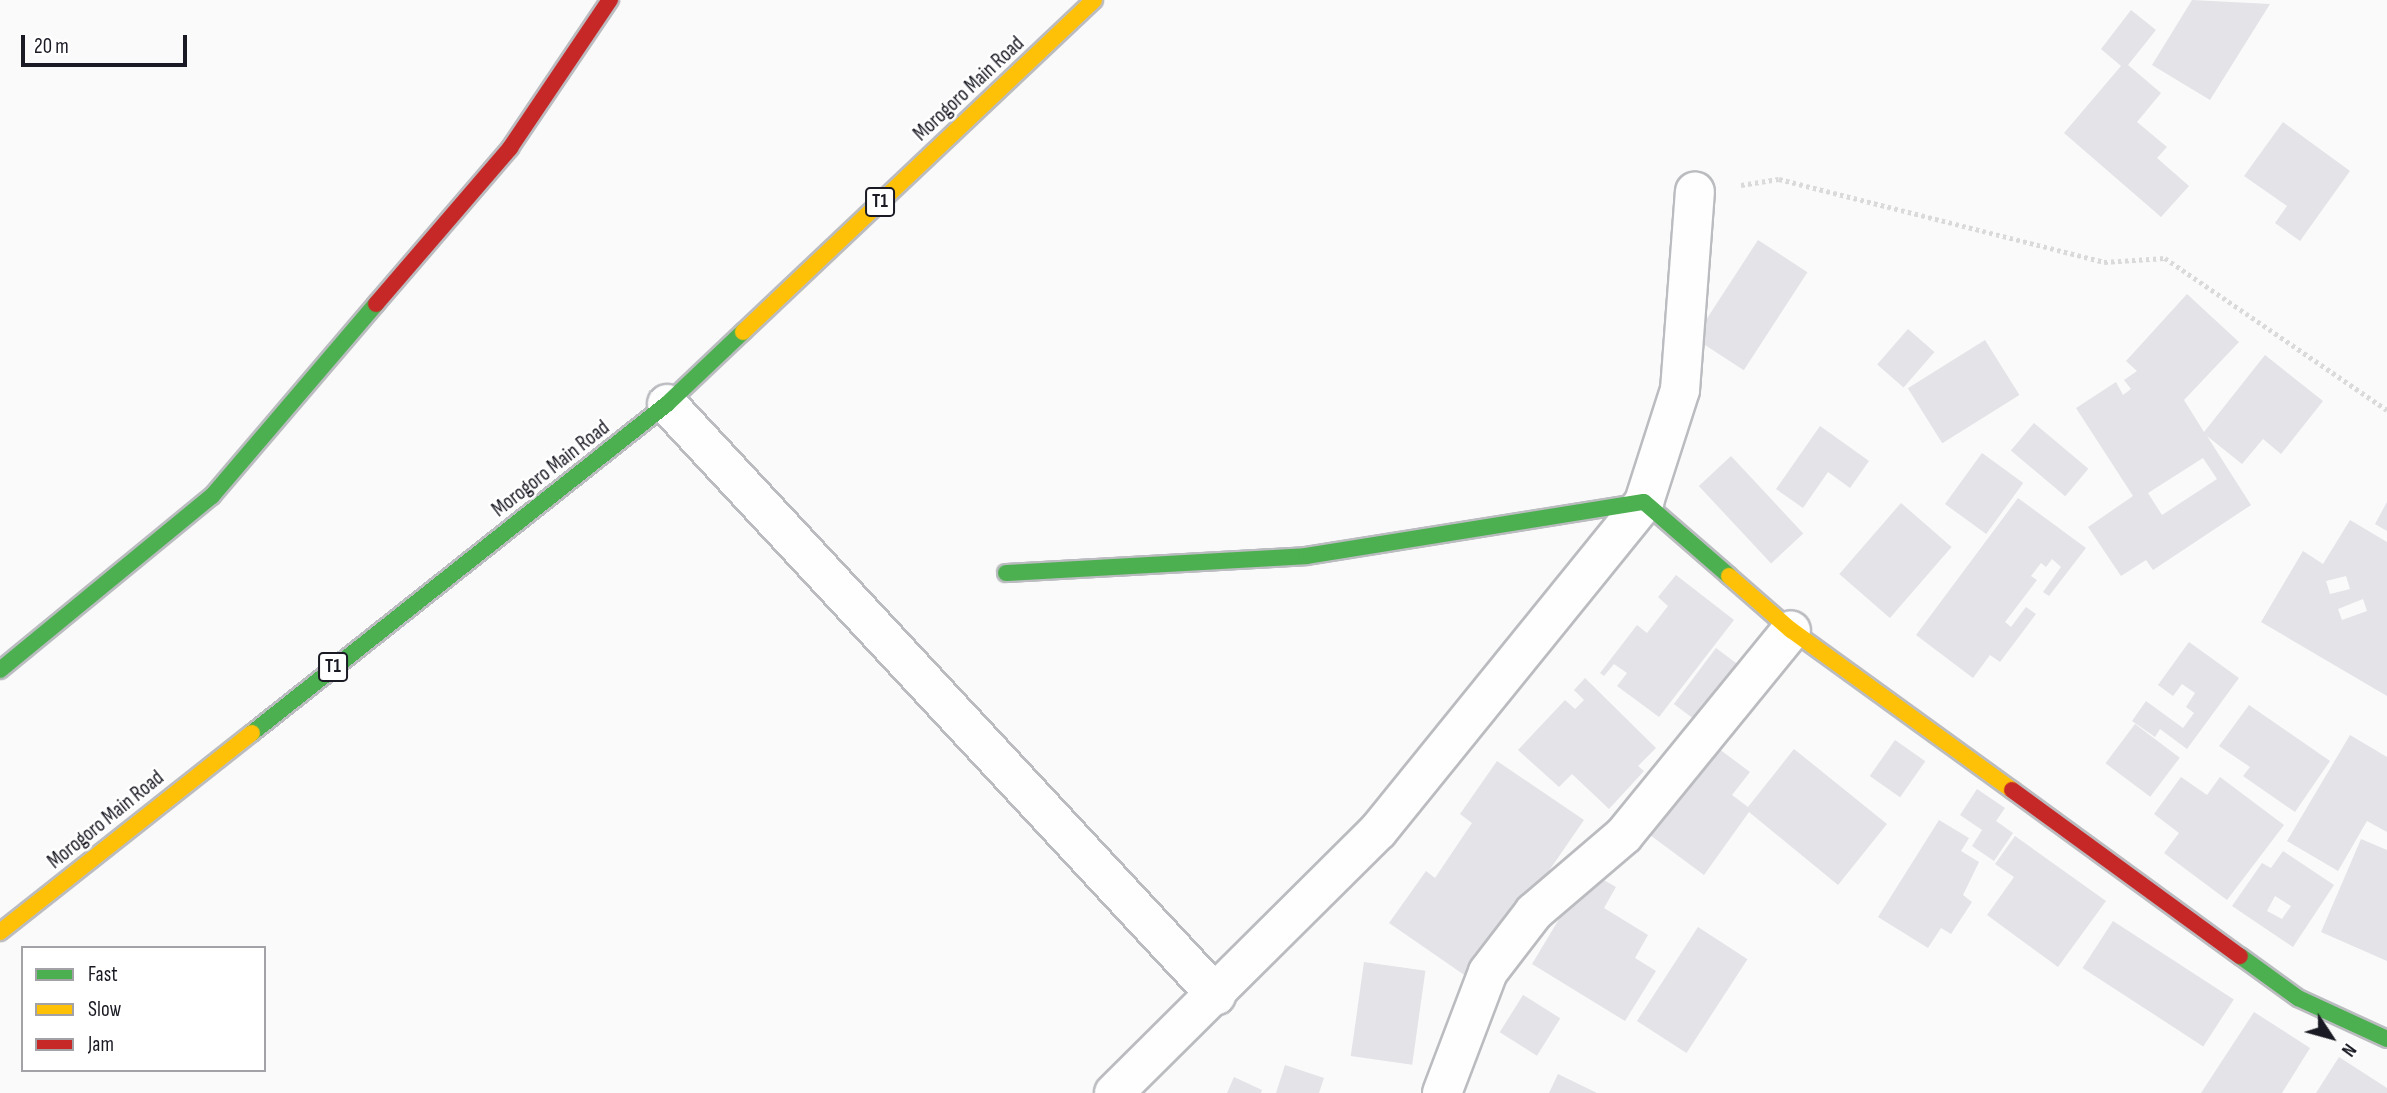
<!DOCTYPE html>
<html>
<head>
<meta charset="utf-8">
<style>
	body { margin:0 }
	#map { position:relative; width:2387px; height:1093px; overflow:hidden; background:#fafafa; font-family:"Sofia Sans Condensed",sans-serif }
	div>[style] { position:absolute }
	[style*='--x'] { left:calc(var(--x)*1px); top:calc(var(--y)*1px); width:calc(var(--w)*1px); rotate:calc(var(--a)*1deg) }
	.building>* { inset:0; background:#e3e3e8; transform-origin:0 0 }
	.path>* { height:4.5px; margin-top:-2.25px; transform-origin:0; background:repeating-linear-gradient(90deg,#dadada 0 3.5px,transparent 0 7px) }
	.roads { filter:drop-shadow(2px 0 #bbbcc0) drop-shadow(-2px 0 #bbbcc0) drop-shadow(0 2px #bbbcc0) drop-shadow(0 -2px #bbbcc0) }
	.street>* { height:38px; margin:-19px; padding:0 19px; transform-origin:19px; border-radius:19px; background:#fefefe }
	.fast>* { height:16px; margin:-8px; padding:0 8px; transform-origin:8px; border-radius:8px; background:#4caf50 }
	.slow>* { height:16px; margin:-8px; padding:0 8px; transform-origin:8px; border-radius:8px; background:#ffc107 }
	.jam>* { height:16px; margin:-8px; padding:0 8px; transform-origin:8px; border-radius:8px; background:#c62828 }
	span { translate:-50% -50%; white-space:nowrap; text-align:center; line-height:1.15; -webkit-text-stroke:5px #fff; paint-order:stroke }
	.shield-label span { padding:2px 5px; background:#fff; border:2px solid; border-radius:5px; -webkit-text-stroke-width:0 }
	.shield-label { font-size:19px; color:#191a23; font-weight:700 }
	.street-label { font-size:21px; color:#191a23 }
	.legend { position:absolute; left:21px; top:946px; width:245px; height:126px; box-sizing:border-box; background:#fff; border:2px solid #a3a3a7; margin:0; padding:9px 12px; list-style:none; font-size:21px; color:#191a23 }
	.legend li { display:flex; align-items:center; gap:14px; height:35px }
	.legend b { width:35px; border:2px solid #a3a3a7 }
	.north { position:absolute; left:2296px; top:1002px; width:70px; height:70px; -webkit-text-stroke:5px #fff; paint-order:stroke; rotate:126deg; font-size:19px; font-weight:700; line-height:28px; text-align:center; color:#191a23 }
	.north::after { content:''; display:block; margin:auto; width:24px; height:32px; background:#191a23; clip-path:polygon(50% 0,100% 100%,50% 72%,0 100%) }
	.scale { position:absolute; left:21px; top:35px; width:166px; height:32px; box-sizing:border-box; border:4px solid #191a23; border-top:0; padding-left:9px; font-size:21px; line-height:24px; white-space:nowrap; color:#191a23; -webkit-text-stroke:5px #fff; paint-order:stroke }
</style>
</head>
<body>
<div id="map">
	<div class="building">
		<i style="clip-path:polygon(2192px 0,2270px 4px,2210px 100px,2152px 65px)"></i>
		<i style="clip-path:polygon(2131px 10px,2156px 30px,2128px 65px,2161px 93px,2137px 122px,2167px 147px,2157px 158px,2189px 186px,2161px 217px,2064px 133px,2121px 66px,2101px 49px)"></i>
		<i style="clip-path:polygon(2283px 122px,2350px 171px,2300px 241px,2275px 223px,2287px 206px,2244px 176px)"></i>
		<i style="left:1758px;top:240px;width:59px;height:117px;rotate:33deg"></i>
		<i style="clip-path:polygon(evenodd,2187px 294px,2239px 342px,2184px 400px,2204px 432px,2265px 355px,2323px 401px,2281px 454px,2263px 439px,2242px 464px,2207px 436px,2251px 505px,2153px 570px,2146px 560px,2121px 576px,2088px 527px,2133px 496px,2076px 408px,2116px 382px,2123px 395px,2131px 389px,2124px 380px,2137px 371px,2126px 361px,2187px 294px,2203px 458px,2217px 479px,2162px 515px,2148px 493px,2203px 458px)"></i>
		<i style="left:1908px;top:329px;width:35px;height:47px;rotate:41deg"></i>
		<i style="left:1985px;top:340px;width:65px;height:91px;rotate:58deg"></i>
		<i style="left:2034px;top:423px;width:71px;height:36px;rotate:40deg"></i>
		<i style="clip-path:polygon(1820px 426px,1869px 461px,1850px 488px,1828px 472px,1803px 508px,1776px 489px)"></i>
		<i style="left:1982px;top:453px;width:51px;height:63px;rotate:36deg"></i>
		<i style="left:1731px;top:456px;width:106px;height:44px;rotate:47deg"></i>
		<i style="clip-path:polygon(2018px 498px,2086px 548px,2049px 596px,2043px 592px,2061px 567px,2052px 559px,2046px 567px,2041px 563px,2031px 576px,2037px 580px,2005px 622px,2011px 627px,2026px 607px,2036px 614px,2000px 662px,1990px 655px,1973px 678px,1916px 635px)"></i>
		<i style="clip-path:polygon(2387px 502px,2387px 531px,2375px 524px)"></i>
		<i style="left:1901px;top:503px;width:67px;height:94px;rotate:41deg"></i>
		<i style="clip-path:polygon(evenodd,2350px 520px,2387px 542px,2387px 696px,2261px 622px,2303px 551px,2323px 564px,2350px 520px,2346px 576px,2350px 589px,2330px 594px,2326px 581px,2346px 576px,2350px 520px,2363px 599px,2367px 611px,2342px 620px,2338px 609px,2363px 599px)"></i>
		<i style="clip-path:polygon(1676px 575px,1734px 620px,1659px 717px,1617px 686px,1627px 673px,1614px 664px,1604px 676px,1600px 673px,1637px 625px,1647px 633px,1668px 606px,1658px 597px)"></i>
		<i style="clip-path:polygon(2189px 642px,2239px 678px,2187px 749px,2160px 729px,2155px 737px,2132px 721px,2146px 701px,2183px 728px,2194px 713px,2186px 707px,2195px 693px,2182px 684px,2173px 696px,2158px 685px)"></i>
		<i style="left:1716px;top:648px;width:30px;height:70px;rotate:37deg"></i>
		<i style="clip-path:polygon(1585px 678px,1656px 748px,1638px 766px,1644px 771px,1609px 809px,1572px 774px,1559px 787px,1518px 750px,1565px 700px,1575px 709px,1584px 700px,1574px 690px)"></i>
		<i style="clip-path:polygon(2249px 705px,2330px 761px,2295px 812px,2243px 776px,2250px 767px,2219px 746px)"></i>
		<i style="left:2135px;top:724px;width:56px;height:49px;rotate:37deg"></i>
		<i style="clip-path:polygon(2350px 735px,2387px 757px,2387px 832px,2367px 821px,2338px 871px,2287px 841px)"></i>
		<i style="left:1895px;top:740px;width:37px;height:44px;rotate:35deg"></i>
		<i style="clip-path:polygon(1711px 743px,1750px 772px,1732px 795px,1748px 807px,1794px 749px,1887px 824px,1838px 885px,1749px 812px,1704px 875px,1646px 832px)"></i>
		<i style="clip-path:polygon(1497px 761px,1584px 820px,1473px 981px,1389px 923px,1426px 871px,1435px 878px,1472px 823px,1460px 814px)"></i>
		<i style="clip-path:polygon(2181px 777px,2207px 795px,2220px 777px,2284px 825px,2227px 900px,2164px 853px,2179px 833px,2154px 814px)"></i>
		<i style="clip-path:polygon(1977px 789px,2005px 808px,1996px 821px,2013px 833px,1994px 861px,1972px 846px,1982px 830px,1960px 815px)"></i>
		<i style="clip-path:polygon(1939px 820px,1969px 838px,1961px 851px,1979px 862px,1963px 895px,1972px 902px,1951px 934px,1941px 928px,1928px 948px,1878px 917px)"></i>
		<i style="clip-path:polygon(2015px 836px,2106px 901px,2058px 967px,1987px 915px,2014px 877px,1995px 864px)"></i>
		<i style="clip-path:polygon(2361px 839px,2387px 850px,2387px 961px,2321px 932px)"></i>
		<i style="clip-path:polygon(evenodd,2283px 851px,2334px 885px,2293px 947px,2232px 906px,2262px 863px,2271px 868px,2283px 851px,2275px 896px,2291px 906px,2282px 919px,2267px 911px,2275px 896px)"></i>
		<i style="clip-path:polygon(1588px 871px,1616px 887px,1604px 908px,1648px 935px,1635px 958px,1656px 971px,1625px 1021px,1532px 964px)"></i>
		<i style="left:2113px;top:921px;width:144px;height:56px;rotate:33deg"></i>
		<i style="left:1698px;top:927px;width:59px;height:112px;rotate:33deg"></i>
		<i style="left:1364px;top:962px;width:62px;height:95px;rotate:8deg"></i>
		<i style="left:1523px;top:995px;width:44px;height:44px;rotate:32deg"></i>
		<i style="clip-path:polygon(2254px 1012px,2310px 1048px,2282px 1093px,2201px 1093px)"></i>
		<i style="clip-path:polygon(2339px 1057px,2387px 1088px,2387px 1093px,2316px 1093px)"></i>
		<i style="clip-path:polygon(1285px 1065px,1324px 1078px,1319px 1093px,1276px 1093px)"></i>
		<i style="clip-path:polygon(1558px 1074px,1597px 1093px,1549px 1093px)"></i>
		<i style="clip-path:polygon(1234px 1077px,1262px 1090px,1261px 1093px,1227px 1093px)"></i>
	</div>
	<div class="path">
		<i style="--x:1741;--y:185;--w:38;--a:-9"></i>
		<i style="--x:1779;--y:179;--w:335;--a:14.3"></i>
		<i style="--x:2104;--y:262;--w:61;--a:-3.8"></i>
		<i style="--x:2165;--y:258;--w:269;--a:34.4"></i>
	</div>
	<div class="roads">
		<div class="street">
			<i style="--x:667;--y:404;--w:807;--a:47.11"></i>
			<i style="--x:1114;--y:1093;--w:372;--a:-44.8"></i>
			<i style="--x:1378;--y:831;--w:423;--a:-51"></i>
			<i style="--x:1644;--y:502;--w:118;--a:-72.2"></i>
			<i style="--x:1680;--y:390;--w:199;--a:-85.7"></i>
			<i style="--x:1442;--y:1093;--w:129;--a:-69.2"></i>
			<i style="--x:1488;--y:972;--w:76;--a:-52.5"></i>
			<i style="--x:1534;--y:912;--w:118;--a:-40.5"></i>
			<i style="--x:1624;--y:835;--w:264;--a:-50.8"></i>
		</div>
		<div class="fast">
			<i style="--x:1006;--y:573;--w:300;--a:-3.2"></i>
			<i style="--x:1306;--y:556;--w:342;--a:-9.1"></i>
			<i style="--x:1644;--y:502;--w:113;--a:41"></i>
			<i style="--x:0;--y:670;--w:274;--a:-39.4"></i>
			<i style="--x:212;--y:496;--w:253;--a:-49.5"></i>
			<i style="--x:252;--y:733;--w:530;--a:-38.41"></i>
			<i style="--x:667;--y:404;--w:105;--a:-43.5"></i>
			<i style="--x:2240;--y:956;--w:72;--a:35.9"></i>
			<i style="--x:2298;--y:998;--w:98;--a:24.7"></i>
		</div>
		<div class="slow">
			<i style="--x:743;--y:332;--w:483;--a:-43.4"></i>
			<i style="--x:1729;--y:576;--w:82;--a:41.1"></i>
			<i style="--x:1791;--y:630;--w:273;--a:35.9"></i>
			<i style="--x:0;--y:932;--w:321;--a:-38.3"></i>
		</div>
		<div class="jam">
			<i style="--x:376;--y:304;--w:206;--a:-49.3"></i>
			<i style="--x:510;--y:148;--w:179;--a:-56"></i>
			<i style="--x:2012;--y:790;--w:282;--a:36.1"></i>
		</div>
	</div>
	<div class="shield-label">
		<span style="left:880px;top:202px">T1</span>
		<span style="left:333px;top:667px">T1</span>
	</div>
	<div class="street-label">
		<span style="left:969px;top:89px;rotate:-43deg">Morogoro Main Road</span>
		<span style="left:551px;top:469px;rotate:-38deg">Morogoro Main Road</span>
		<span style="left:106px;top:820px;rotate:-39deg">Morogoro Main Road</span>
	</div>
	<ul class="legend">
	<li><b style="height:9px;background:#4caf50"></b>Fast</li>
	<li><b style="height:9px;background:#ffc107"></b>Slow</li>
	<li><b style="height:9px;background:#c62828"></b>Jam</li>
	</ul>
	<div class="north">N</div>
	<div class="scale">20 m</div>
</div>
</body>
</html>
